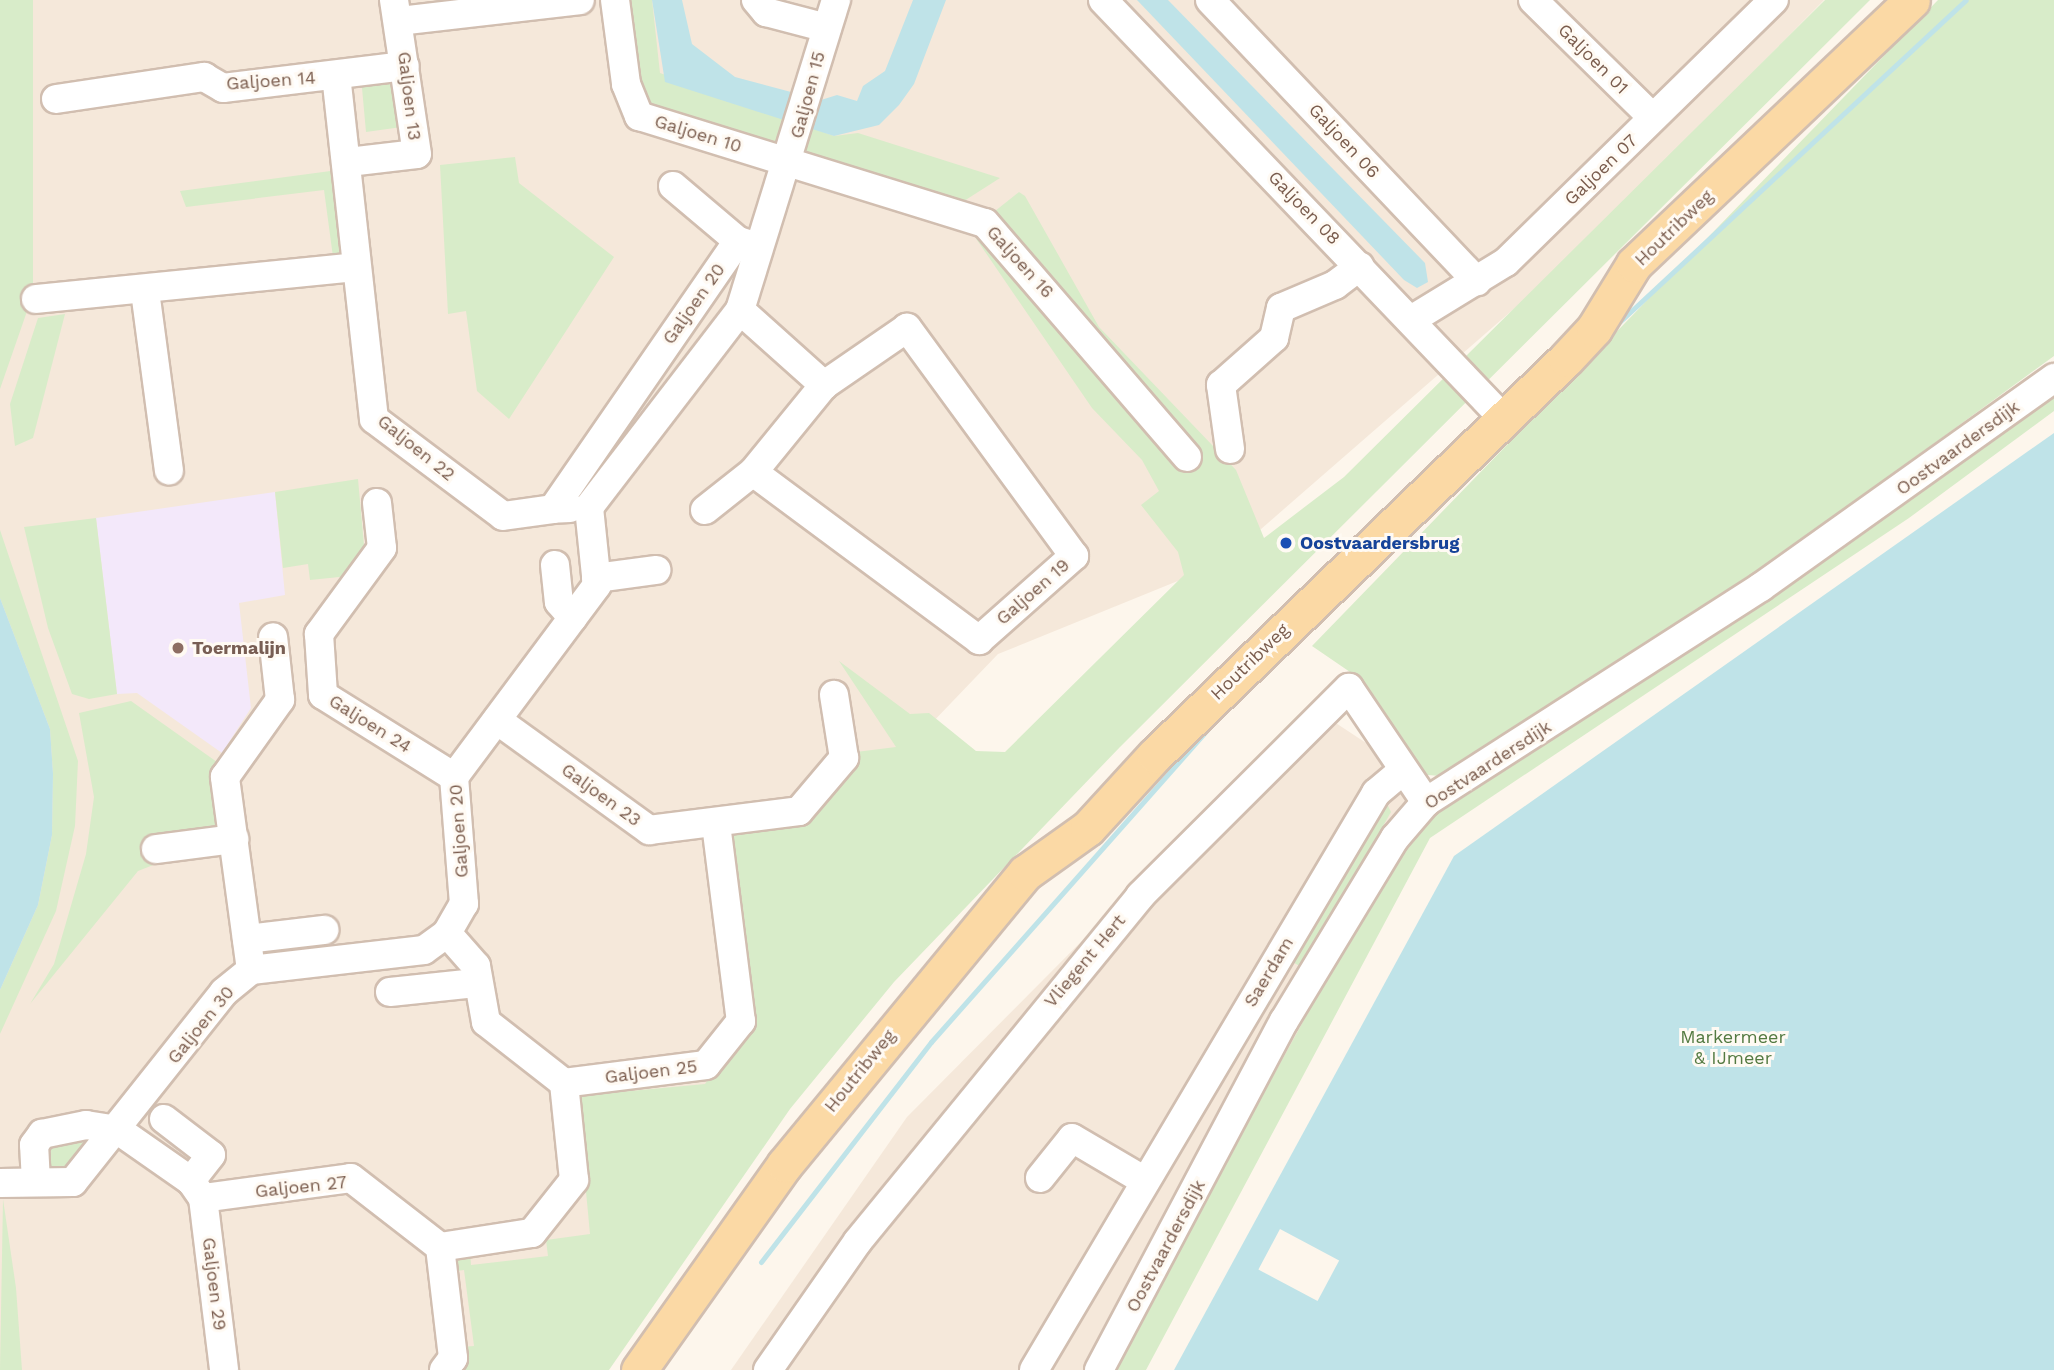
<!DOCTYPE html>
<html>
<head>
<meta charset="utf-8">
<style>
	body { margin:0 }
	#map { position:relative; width:2054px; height:1370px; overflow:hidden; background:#fdf6ec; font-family:"Work Sans",sans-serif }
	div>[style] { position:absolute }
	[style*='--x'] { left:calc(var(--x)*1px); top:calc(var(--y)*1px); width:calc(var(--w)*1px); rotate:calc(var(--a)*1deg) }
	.residential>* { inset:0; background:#f5e8da }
	.education>* { inset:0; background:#f3e8fa }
	.green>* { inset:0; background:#d8ecc9 }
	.water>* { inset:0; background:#bfe3e8 }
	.pier>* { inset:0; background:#fdf6ec; transform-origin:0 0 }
	.stream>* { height:5px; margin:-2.5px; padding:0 2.5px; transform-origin:2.5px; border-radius:2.5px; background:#bfe3e8 }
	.roads { filter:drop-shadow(2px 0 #d1beb0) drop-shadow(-2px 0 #d1beb0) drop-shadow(0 2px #d1beb0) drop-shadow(0 -2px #d1beb0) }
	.minor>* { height:28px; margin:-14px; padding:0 14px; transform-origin:14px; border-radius:14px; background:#fff }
	.major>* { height:35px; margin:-17.5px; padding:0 17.5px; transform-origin:17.5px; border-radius:17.5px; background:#fbd9a5 }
	.dots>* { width:19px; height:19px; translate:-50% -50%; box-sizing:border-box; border:4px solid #fffaf3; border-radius:50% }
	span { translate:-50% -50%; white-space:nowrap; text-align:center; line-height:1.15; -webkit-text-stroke:6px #fffaf3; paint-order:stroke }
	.street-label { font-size:18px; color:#7a5c4d }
	.transit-label { font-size:18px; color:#164399; font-weight:700 }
	.left { translate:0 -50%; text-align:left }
	.education-label { font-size:18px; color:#785e54; font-weight:700 }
	.park-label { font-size:18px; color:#537a41 }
</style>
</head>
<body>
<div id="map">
	<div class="residential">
		<i style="clip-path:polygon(0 0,1824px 0,1555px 273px,1222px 563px,998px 654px,812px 848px,748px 1069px,486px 1370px,0 1370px)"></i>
		<i style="clip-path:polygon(1313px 708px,1442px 793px,1106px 1370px,731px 1370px,907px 1117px)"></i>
	</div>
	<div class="education">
		<i style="clip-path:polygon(275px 492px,285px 595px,239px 603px,251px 708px,222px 753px,137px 693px,117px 694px,96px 518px)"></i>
	</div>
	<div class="green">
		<i style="clip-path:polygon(0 0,33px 0,33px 294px,0 389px)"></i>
		<i style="clip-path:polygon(627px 0,652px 0,660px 73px,834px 136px,858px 133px,1000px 178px,964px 201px,655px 114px,638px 91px)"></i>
		<i style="clip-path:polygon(1825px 0,1870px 0,1120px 747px,894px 982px,790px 1109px,609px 1370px,456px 1370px,460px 1347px,474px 1346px,464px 1270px,449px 1272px,452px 1258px,470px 1250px,471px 1265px,548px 1256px,546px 1240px,590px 1234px,577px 1096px,705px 1084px,752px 1020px,724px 827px,801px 818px,848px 753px,896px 747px,839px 661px,910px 714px,929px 713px,976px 751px,1005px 752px,1184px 575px,1178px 552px,1141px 505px,1159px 491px,1142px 460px,1092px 408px,964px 221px,975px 227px,1019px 192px,1025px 196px,1099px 327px,1236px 470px,1264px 538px,1344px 477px)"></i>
		<i style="clip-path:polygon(1938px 0,2054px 0,2054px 356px,1787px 551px,1440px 776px,1416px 774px,1350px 672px,1312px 646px)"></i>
		<i style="clip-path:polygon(402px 78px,409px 126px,366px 132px,362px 88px,346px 86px)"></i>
		<i style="clip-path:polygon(515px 157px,519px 183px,614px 257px,509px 419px,477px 391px,466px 311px,448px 314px,440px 165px)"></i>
		<i style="clip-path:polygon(338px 170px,348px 255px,333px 257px,324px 190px,186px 207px,180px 191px)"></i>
		<i style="clip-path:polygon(65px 314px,33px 438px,15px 446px,10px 404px,38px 318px)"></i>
		<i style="clip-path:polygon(2054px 389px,2054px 411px,1909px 518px,1430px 838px,1146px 1370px,1111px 1370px,1390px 864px,1437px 807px)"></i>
		<i style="clip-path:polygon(358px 479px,366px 567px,359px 575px,310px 580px,308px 564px,283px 568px,275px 492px)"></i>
		<i style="clip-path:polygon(96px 518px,117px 694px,89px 699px,72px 694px,48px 628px,24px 527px)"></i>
		<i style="clip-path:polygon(0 530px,78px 761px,75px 826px,56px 911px,0 1034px,0 990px,38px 905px,52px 835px,53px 774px,50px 729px,0 598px)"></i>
		<i style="clip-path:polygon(131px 701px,224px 767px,227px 836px,138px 871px,30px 1004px,54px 964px,86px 854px,94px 797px,79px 713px)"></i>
		<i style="clip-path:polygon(1387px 804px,1391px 812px,1303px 968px,1284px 957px,1381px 805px)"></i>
		<i style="clip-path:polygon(98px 1139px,67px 1179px,48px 1178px,44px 1155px,59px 1141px)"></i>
		<i style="clip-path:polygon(3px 1199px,16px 1288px,22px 1370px,0 1370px)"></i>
	</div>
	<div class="water">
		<i style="clip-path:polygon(652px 0,682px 0,692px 44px,735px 77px,821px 100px,837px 95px,857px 101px,863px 86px,885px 71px,913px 0,946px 0,914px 84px,899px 105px,879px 125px,834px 136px,665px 82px)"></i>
		<i style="clip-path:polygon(1137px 0,1168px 0,1425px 263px,1428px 282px,1417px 288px,1404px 280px)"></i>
		<i style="clip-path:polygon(2054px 433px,2054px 1370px,1174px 1370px,1454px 856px)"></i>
		<i style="clip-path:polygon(0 598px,50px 729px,53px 774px,52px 835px,38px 905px,0 990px)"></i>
	</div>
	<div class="pier">
		<i style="left:1280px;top:1229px;width:67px;height:46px;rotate:28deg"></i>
	</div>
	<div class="stream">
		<i style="--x:1614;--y:327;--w:480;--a:-42.9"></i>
		<i style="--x:761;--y:1262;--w:278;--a:-52.3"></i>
		<i style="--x:931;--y:1042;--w:434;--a:-48.5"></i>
	</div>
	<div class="roads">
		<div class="minor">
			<i style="--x:615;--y:0;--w:85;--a:82.5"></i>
			<i style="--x:626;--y:84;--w:35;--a:68"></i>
			<i style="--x:639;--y:116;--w:362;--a:17.2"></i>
			<i style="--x:985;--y:223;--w:309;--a:49.2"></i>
			<i style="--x:756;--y:0;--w:16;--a:50"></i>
			<i style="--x:766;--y:12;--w:63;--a:14.7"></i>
			<i style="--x:1103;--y:0;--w:579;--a:46.26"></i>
			<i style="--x:1210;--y:0;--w:388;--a:46.5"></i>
			<i style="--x:1533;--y:0;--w:168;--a:44.5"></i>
			<i style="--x:399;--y:21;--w:182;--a:-6.6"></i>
			<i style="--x:336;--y:75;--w:346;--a:83.7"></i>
			<i style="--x:374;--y:419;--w:161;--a:36.9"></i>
			<i style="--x:503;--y:516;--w:50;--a:-8"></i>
			<i style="--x:56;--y:99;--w:150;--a:-8.5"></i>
			<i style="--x:204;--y:77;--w:22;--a:30"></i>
			<i style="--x:223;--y:88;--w:183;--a:-6.9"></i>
			<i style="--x:357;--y:161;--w:60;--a:-6.7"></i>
			<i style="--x:417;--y:154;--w:156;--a:-98.5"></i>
			<i style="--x:673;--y:186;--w:85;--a:40.2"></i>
			<i style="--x:738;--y:241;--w:17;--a:17"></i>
			<i style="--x:145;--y:291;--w:181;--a:82.4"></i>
			<i style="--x:36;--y:299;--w:322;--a:-5.7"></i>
			<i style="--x:740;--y:310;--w:113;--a:41.8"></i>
			<i style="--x:824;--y:385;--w:112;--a:129.2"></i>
			<i style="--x:753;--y:472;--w:282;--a:36.6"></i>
			<i style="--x:979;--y:640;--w:127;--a:-41.5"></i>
			<i style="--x:1074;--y:556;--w:283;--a:-126.2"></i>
			<i style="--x:907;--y:328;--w:101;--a:145.5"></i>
			<i style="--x:1411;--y:320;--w:111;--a:-31.4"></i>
			<i style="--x:1506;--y:262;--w:375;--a:-44.4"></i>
			<i style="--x:1230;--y:449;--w:65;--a:-98"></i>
			<i style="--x:1221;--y:385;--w:71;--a:-41.6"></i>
			<i style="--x:1274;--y:338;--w:31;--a:-77"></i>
			<i style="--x:1281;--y:308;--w:59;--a:-23.1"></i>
			<i style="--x:1335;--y:285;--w:31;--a:-37"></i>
			<i style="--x:377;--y:503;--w:45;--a:83.7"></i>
			<i style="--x:382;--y:548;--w:107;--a:126.2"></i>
			<i style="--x:319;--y:634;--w:61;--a:86.2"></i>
			<i style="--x:323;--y:695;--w:155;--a:32"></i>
			<i style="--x:570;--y:508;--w:17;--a:177"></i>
			<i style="--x:553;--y:509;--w:326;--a:-55.4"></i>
			<i style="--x:705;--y:510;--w:61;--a:-38.4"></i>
			<i style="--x:555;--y:565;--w:37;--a:84"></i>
			<i style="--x:559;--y:602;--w:21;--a:49"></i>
			<i style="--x:596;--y:578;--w:61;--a:-7.6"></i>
			<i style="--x:497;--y:720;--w:188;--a:35.9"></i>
			<i style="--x:649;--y:830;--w:151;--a:-7.2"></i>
			<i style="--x:799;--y:811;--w:70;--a:-49.7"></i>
			<i style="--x:844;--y:758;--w:64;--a:-99"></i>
			<i style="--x:716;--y:824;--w:199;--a:82.8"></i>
			<i style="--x:741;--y:1021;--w:56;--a:128.5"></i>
			<i style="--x:706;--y:1065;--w:143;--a:172.8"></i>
			<i style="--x:564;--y:1083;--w:99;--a:-142"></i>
			<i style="--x:486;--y:1022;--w:57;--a:-100.1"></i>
			<i style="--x:476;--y:966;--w:44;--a:-131.3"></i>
			<i style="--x:447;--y:933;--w:34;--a:-60"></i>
			<i style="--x:464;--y:904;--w:127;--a:-94.5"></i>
			<i style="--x:454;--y:777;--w:239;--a:-53.3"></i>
			<i style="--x:597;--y:585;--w:78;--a:-95.9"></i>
			<i style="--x:589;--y:507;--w:248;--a:-52.5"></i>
			<i style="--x:740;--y:310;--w:325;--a:-72.8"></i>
			<i style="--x:156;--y:849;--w:79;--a:-7.3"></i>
			<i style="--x:247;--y:939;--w:78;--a:-6.7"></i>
			<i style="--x:251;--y:970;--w:195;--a:-97.7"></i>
			<i style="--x:225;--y:777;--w:95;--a:-54.5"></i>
			<i style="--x:280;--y:700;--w:63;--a:-96.3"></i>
			<i style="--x:390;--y:992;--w:86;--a:-6"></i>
			<i style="--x:164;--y:1119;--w:59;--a:37.5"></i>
			<i style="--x:211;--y:1155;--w:33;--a:128"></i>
			<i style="--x:1040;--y:1178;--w:51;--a:-51.3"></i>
			<i style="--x:1072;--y:1138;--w:85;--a:30.5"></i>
			<i style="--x:36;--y:1182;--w:37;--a:-93"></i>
			<i style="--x:34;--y:1145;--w:14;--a:-54"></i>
			<i style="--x:42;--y:1134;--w:45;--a:-11.6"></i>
			<i style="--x:86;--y:1125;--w:32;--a:9"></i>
			<i style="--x:118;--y:1130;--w:89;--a:34.9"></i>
			<i style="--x:191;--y:1181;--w:21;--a:55"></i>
			<i style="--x:203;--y:1198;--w:149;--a:-7.7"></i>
			<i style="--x:351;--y:1178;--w:113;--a:37.8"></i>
			<i style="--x:440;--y:1247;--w:93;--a:-8.7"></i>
			<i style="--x:532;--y:1233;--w:68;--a:-51.6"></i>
			<i style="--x:574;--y:1180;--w:98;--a:-95.9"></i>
			<i style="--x:0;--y:1183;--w:73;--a:-0.8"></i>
			<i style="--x:73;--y:1182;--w:243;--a:-51.5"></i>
			<i style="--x:224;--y:992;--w:35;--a:-39"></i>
			<i style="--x:251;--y:970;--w:174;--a:-6.6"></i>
			<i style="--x:424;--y:950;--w:29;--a:-36"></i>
			<i style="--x:203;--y:1198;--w:173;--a:83"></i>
			<i style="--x:440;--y:1247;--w:112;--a:83.3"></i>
			<i style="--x:453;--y:1358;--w:15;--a:127"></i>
			<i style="--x:768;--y:1370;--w:157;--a:-55.1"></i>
			<i style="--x:858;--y:1241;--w:446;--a:-50.7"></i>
			<i style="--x:1140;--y:896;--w:295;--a:-44.9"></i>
			<i style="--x:1349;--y:688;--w:138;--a:56"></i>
			<i style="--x:1034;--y:1370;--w:671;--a:-59.34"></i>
			<i style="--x:1376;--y:793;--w:35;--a:-40"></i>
			<i style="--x:1099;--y:1370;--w:395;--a:-62.1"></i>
			<i style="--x:1284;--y:1021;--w:214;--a:-58.8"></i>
			<i style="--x:1395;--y:838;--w:48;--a:-49.3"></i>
			<i style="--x:1426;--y:802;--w:398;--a:-32.7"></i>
			<i style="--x:1761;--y:587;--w:360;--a:-35.5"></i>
		</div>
		<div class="major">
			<i style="--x:639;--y:1370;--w:252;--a:-54.7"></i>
			<i style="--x:785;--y:1164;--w:377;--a:-50.5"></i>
			<i style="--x:1025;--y:873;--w:77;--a:-35.5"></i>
			<i style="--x:1088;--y:828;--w:99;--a:-47.5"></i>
			<i style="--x:1155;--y:755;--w:571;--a:-43.94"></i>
			<i style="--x:1566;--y:359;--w:41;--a:-47"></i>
			<i style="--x:1594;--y:329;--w:76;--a:-58.4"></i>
			<i style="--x:1634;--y:264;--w:383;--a:-43.5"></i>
		</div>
	</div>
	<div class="dots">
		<i style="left:1286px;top:543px;background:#1a4fb4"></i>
		<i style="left:178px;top:648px;background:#8d6e63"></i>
	</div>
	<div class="street-label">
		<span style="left:1593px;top:59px;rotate:45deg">Galjoen 01</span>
		<span style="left:271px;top:81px;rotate:-4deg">Galjoen 14</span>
		<span style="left:808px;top:95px;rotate:-75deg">Galjoen 15</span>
		<span style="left:409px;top:96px;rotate:83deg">Galjoen 13</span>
		<span style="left:698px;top:134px;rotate:17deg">Galjoen 10</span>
		<span style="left:1344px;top:141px;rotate:47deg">Galjoen 06</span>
		<span style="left:1601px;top:170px;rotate:-44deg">Galjoen 07</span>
		<span style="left:1304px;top:208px;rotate:46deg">Galjoen 08</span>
		<span style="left:1674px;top:228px;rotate:-44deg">Houtribweg</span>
		<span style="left:1020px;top:262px;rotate:48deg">Galjoen 16</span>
		<span style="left:694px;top:304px;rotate:-55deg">Galjoen 20</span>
		<span style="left:416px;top:448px;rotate:39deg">Galjoen 22</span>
		<span style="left:1958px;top:448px;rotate:-36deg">Oostvaardersdijk</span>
		<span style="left:1033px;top:592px;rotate:-41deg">Galjoen 19</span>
		<span style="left:1250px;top:662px;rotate:-44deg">Houtribweg</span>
		<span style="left:370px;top:724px;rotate:32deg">Galjoen 24</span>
		<span style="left:1488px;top:765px;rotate:-33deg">Oostvaardersdijk</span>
		<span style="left:601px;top:795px;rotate:36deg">Galjoen 23</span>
		<span style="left:459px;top:831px;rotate:-94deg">Galjoen 20</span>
		<span style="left:1085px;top:961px;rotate:-50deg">Vliegent Hert</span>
		<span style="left:1269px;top:972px;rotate:-59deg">Saerdam</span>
		<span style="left:201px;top:1025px;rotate:-51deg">Galjoen 30</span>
		<span style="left:860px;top:1071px;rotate:-51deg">Houtribweg</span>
		<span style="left:651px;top:1072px;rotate:-7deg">Galjoen 25</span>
		<span style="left:301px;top:1187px;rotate:-6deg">Galjoen 27</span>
		<span style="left:1166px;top:1246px;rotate:-62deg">Oostvaardersdijk</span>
		<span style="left:214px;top:1284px;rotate:83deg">Galjoen 29</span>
	</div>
	<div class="transit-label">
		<span class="left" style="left:1300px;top:543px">Oostvaardersbrug</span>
	</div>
	<div class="education-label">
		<span class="left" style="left:192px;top:648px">Toermalijn</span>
	</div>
	<div class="park-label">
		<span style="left:1733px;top:1048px">Markermeer<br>&amp; IJmeer</span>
	</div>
</div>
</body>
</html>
